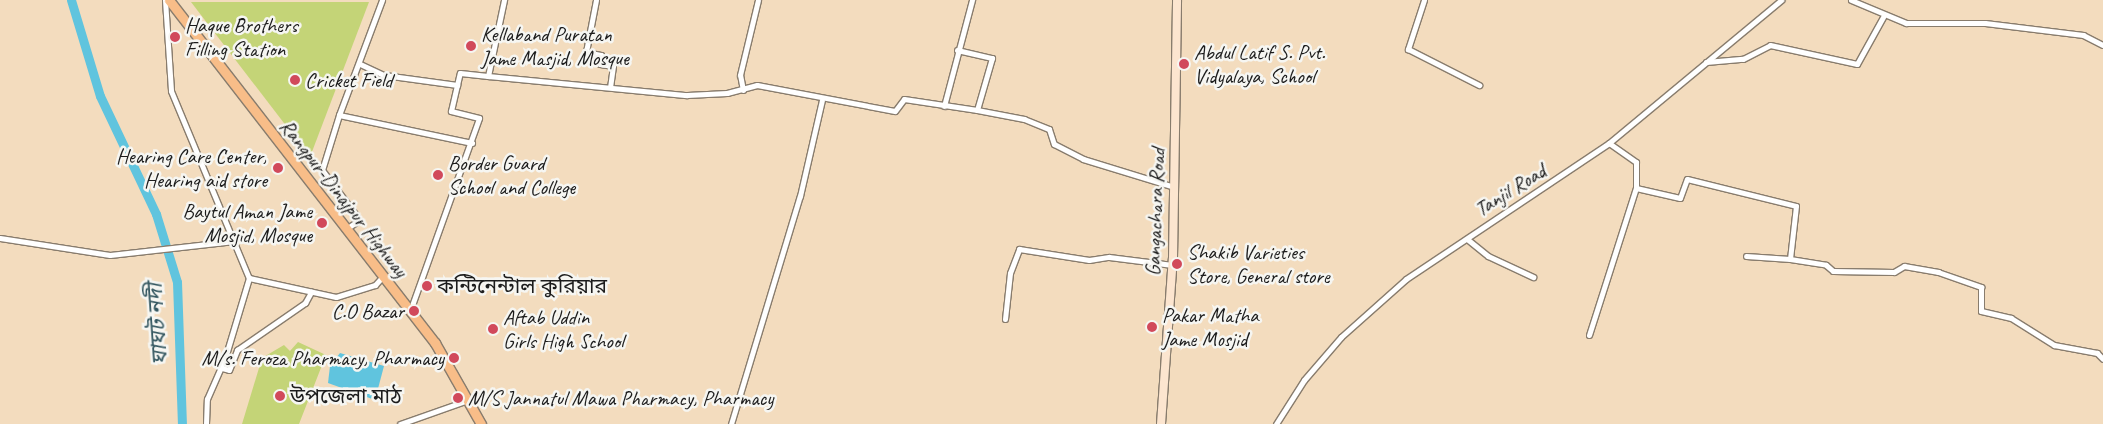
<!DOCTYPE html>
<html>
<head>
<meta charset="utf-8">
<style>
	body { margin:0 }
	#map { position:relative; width:2103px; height:424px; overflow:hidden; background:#f3dcbe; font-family:Caveat,"Noto Sans Bengali",sans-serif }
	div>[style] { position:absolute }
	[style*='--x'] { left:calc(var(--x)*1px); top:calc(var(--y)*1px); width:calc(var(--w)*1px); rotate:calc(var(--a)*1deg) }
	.green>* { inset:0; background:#c4d477 }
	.water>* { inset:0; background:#60c4de }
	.river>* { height:9px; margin:-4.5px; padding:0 4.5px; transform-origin:4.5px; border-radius:4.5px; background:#60c4de }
	.roads { filter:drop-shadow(1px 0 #887c6d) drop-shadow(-1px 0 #887c6d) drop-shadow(0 1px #887c6d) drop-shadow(0 -1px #887c6d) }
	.minor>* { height:5px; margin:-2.5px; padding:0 2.5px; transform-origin:2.5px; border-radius:2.5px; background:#fff }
	.secondary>* { height:8px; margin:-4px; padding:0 4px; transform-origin:4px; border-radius:4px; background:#fce5cf }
	.trunk>* { height:9px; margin:-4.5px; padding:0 4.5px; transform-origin:4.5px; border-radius:4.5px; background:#f8bd88 }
	.dots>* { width:14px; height:14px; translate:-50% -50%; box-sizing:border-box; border:2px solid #f6f6f2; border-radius:50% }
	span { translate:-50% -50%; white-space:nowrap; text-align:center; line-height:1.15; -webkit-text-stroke:5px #f6f6f2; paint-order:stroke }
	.poi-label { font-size:21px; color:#1c1c1c }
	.left { translate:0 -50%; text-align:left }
	.right { translate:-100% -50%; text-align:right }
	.street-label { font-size:21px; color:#1c1c1c }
	.water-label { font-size:22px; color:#345760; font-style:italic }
</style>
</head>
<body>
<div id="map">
	<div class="green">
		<i style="clip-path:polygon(191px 2px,369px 2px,310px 157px)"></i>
		<i style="clip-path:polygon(298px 342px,326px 355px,299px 424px,242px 424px,262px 358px,284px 345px,290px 351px)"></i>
	</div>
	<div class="water">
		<i style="clip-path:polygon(340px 353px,384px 366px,375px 400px,328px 383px,330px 366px)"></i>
	</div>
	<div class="river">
		<i style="--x:71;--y:0;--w:100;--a:73.2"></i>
		<i style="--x:100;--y:96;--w:131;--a:64.6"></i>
		<i style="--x:156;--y:214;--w:71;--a:72.8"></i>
		<i style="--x:177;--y:282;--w:142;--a:88"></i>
	</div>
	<div class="roads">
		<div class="minor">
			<i style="--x:165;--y:0;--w:91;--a:86.2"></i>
			<i style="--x:171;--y:91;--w:203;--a:67.4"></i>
			<i style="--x:249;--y:278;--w:89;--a:12.3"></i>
			<i style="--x:336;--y:297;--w:41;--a:-17.1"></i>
			<i style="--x:375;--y:285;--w:12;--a:-48"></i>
			<i style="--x:596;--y:0;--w:53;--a:100.9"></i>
			<i style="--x:586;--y:52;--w:15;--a:11"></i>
			<i style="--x:601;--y:55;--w:9;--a:96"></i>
			<i style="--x:600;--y:64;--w:13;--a:9"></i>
			<i style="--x:613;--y:66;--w:21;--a:98"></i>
			<i style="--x:1424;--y:0;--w:52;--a:108.1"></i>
			<i style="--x:1408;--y:49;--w:80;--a:26.9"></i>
			<i style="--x:1851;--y:0;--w:60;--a:22.7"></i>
			<i style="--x:1906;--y:23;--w:79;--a:0"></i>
			<i style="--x:1985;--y:23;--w:99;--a:7"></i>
			<i style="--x:2083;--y:35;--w:22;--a:27"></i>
			<i style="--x:957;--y:50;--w:36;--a:13"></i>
			<i style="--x:992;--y:58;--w:54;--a:106.1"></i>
			<i style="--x:1706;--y:62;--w:37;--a:-5"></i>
			<i style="--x:1743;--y:59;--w:30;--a:-27"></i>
			<i style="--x:1770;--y:45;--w:89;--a:12.3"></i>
			<i style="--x:1857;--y:64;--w:54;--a:-61"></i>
			<i style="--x:360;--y:64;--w:26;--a:25"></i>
			<i style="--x:384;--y:75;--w:74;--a:7.8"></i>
			<i style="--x:488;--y:76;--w:200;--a:5.5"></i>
			<i style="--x:687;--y:95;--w:40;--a:-2.9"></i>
			<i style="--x:727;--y:93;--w:31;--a:-15"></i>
			<i style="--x:757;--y:85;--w:140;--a:10.7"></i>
			<i style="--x:895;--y:111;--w:15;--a:-53"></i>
			<i style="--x:904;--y:99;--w:74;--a:8.6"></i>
			<i style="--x:977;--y:110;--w:48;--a:10.8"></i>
			<i style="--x:1024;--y:119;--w:27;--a:22"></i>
			<i style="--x:1049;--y:129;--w:16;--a:72"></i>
			<i style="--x:1054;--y:144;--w:33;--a:27"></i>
			<i style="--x:1083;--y:159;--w:95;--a:17.1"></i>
			<i style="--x:743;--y:90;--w:15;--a:-101"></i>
			<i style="--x:740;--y:75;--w:77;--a:-76.5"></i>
			<i style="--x:944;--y:106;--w:110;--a:-75.2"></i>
			<i style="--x:339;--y:115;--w:123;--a:-69.5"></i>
			<i style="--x:1636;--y:188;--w:45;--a:12.8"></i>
			<i style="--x:1680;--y:198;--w:20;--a:-70"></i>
			<i style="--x:1687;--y:179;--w:112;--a:13.9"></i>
			<i style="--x:1796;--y:206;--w:53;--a:96.5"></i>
			<i style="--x:1790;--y:259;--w:44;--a:-176.1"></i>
			<i style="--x:346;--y:229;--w:14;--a:-34"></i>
			<i style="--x:358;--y:221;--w:6;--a:-108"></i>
			<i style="--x:356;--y:215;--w:56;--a:-127.1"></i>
			<i style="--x:322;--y:170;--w:58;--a:-72.8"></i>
			<i style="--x:339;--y:115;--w:136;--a:11.9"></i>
			<i style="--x:0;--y:238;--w:111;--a:8.8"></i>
			<i style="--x:110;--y:255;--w:125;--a:-6.4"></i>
			<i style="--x:1467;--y:239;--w:27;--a:39"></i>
			<i style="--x:1488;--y:256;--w:50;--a:25"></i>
			<i style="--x:1790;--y:259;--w:36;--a:9"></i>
			<i style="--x:1826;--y:265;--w:9;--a:41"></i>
			<i style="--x:1833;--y:271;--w:61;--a:0.9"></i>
			<i style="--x:1894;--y:272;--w:12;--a:-31"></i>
			<i style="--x:1904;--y:266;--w:35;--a:10"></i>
			<i style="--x:1938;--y:272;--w:46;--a:19.2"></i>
			<i style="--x:1981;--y:287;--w:24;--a:90"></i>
			<i style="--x:1981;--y:311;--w:31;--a:13"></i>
			<i style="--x:2011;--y:318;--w:51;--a:32.1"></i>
			<i style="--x:2054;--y:345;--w:44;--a:10.5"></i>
			<i style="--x:2097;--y:353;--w:8;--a:45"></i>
			<i style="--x:410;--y:311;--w:205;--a:-70.3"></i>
			<i style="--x:479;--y:118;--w:29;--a:-166"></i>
			<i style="--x:451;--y:111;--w:39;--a:-77"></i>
			<i style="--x:460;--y:73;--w:28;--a:6"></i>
			<i style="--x:488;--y:76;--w:78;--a:-78.1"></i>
			<i style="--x:1005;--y:319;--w:46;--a:-83.8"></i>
			<i style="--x:1010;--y:273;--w:26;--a:-69"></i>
			<i style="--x:1019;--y:249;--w:71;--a:8.9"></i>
			<i style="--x:1089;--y:260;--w:20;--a:-9"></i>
			<i style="--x:1109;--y:257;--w:64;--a:7.2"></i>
			<i style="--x:1589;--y:335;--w:154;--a:-72.3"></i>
			<i style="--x:1636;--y:188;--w:26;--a:-90"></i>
			<i style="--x:1636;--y:162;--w:33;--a:-145"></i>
			<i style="--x:222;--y:368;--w:7;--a:16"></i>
			<i style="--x:229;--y:370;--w:22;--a:-68"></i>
			<i style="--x:237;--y:350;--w:83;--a:-34.7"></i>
			<i style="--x:305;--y:303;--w:13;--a:-61"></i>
			<i style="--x:206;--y:424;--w:25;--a:-88"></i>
			<i style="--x:207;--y:399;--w:45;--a:-66.3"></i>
			<i style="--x:225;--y:358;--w:84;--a:-73.3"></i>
			<i style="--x:400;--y:424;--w:72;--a:-19.4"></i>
			<i style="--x:731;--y:424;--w:238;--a:-73.2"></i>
			<i style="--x:800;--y:196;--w:98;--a:-77.1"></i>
			<i style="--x:1276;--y:424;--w:52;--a:-57.5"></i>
			<i style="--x:1304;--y:380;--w:57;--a:-49.3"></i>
			<i style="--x:1341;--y:337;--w:87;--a:-41.7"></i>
			<i style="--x:1406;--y:279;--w:244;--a:-33.8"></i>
			<i style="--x:1609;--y:143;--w:224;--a:-39.7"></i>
		</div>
		<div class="secondary">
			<i style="--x:1161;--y:424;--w:166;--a:-85.9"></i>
			<i style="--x:1173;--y:258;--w:258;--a:-89.1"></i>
		</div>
		<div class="trunk">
			<i style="--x:169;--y:0;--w:434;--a:52.2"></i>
			<i style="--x:435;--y:343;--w:93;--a:60.4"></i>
		</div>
	</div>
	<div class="dots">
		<i style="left:175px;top:37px;background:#d1495b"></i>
		<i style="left:471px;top:46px;background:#d1495b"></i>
		<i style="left:1184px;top:64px;background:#d1495b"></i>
		<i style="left:295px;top:80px;background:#d1495b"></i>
		<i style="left:278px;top:168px;background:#d1495b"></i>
		<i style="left:438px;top:175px;background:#d1495b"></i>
		<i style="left:322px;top:223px;background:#d1495b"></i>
		<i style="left:1177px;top:264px;background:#d1495b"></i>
		<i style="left:427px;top:286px;background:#d1495b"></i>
		<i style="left:414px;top:311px;background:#d1495b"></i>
		<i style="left:1152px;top:327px;background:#d1495b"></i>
		<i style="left:493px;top:329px;background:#d1495b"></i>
		<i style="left:454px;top:358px;background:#d1495b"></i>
		<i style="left:280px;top:396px;background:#d1495b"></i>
		<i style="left:458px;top:398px;background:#d1495b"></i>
	</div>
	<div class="poi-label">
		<span class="left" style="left:185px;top:37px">Haque Brothers<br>Filling Station</span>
		<span class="left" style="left:481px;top:46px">Kellaband Puratan<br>Jame Masjid, Mosque</span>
		<span class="left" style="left:1194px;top:64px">Abdul Latif S. Pvt.<br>Vidyalaya, School</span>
		<span class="left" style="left:305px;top:80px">Cricket Field</span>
		<span class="right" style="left:267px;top:168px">Hearing Care Center,<br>Hearing aid store</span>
		<span class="left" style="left:448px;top:175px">Border Guard<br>School and College</span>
		<span class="right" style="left:312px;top:223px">Baytul Aman Jame<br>Mosjid, Mosque</span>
		<span class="left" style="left:1187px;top:264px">Shakib Varieties<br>Store, General store</span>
		<span class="left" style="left:437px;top:286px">কন্টিনেন্টাল কুরিয়ার</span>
		<span class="right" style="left:404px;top:311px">C.O Bazar</span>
		<span class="left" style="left:1162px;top:327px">Pakar Matha<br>Jame Mosjid</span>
		<span class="left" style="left:503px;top:329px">Aftab Uddin<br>Girls High School</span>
		<span class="right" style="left:444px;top:358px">M/s. Feroza Pharmacy, Pharmacy</span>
		<span class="left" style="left:290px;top:396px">উপজেলা মাঠ</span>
		<span class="left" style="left:468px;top:398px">M/S Jannatul Mawa Pharmacy, Pharmacy</span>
	</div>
	<div class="street-label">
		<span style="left:1510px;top:190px;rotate:-32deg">Tanjil Road</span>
		<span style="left:344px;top:198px;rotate:52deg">Rangpur-Dinajpur Highway</span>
		<span style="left:1155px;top:212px;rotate:-88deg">Gangachara Road</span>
	</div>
	<div class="water-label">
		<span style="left:158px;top:324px;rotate:-94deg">ঘাঘট নদী</span>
	</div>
</div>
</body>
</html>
